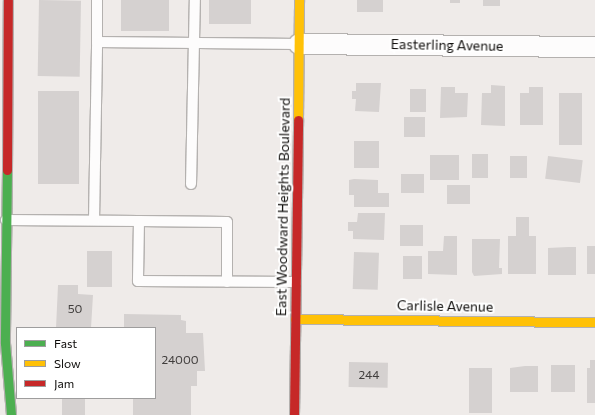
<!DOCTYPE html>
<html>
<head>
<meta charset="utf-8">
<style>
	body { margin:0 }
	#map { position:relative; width:595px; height:415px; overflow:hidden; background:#efebe9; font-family:Commissioner,sans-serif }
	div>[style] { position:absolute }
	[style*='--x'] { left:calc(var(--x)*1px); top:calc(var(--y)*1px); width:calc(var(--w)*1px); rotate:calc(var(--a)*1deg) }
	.building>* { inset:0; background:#d5d1d0; transform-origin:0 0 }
	.roads { filter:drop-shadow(1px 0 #b4b1af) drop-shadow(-1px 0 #b4b1af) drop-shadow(0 1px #b4b1af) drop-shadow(0 -1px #b4b1af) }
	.lane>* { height:10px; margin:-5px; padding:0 5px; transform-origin:5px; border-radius:5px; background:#fdfcfc }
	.street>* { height:20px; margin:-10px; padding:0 10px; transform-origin:10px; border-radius:10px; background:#fdfcfc }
	.fast>* { height:9px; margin:-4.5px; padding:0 4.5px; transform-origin:4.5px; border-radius:4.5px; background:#4caf50 }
	.slow>* { height:9px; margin:-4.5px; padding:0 4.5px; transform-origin:4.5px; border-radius:4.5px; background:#ffc107 }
	.jam>* { height:9px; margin:-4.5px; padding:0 4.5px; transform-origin:4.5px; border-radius:4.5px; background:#c62828 }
	span { translate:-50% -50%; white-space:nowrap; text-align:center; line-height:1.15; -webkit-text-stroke:4px #fff; paint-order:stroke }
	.number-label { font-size:12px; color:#413e3d }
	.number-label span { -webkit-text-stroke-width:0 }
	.street-label { font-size:14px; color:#0d0b09 }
	.legend { position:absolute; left:16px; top:327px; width:140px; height:72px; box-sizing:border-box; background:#fff; border:1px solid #9e9d9d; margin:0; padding:5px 7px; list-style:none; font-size:12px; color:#0d0b09 }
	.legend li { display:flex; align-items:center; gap:8px; height:20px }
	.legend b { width:20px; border:1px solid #9e9d9d }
</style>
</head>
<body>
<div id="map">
	<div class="building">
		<i style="left:39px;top:0;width:42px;height:76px;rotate:1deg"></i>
		<i style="left:121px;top:0;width:48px;height:31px"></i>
		<i style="left:209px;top:0;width:42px;height:24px"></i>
		<i style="left:357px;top:0;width:26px;height:12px"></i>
		<i style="left:450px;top:0;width:10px;height:3px"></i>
		<i style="left:483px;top:0;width:17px;height:6px"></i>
		<i style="clip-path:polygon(356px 83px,381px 83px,379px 112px,355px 111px,356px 99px,352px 99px,352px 91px,356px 91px)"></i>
		<i style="clip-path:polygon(491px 85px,505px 86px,505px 126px,481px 125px,482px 93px,491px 93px)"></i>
		<i style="clip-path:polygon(441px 87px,455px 87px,455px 93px,468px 93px,467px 117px,440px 118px)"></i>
		<i style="clip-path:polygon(529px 87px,543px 87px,543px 125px,520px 125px,520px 93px,529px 93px)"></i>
		<i style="left:410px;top:89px;width:16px;height:23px"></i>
		<i style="left:38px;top:91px;width:41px;height:93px"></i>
		<i style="left:559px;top:93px;width:23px;height:52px"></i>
		<i style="left:404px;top:117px;width:21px;height:20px"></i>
		<i style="left:354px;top:141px;width:25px;height:27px"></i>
		<i style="left:472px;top:154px;width:16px;height:24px"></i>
		<i style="left:430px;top:155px;width:29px;height:25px"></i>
		<i style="left:510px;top:156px;width:17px;height:22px"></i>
		<i style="left:548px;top:156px;width:35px;height:23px;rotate:7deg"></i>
		<i style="left:401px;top:174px;width:23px;height:19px"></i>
		<i style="clip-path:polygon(354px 179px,378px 180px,378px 193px,389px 193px,389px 207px,354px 207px,354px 195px,349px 195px,349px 180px)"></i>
		<i style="left:447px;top:185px;width:23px;height:19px"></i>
		<i style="clip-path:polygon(358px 213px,385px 213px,384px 240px,353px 239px,353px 231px,348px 231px,348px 222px,357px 222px)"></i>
		<i style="clip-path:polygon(516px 217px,529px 217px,529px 236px,536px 236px,536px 274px,508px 274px,508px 236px,516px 236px)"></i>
		<i style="left:400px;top:225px;width:23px;height:21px"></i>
		<i style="clip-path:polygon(444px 236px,457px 236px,457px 275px,428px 274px,428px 251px,443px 251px)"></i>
		<i style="clip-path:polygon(472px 239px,500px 239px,499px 268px,502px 268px,502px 274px,474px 276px,472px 272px)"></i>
		<i style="left:587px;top:246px;width:8px;height:28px"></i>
		<i style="clip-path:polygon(568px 247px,576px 247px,576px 275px,548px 275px,548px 248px)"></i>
		<i style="left:87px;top:251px;width:25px;height:36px"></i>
		<i style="left:354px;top:252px;width:25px;height:37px;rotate:2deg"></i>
		<i style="left:403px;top:256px;width:19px;height:23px"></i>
		<i style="clip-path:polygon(58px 285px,78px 285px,78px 294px,93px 295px,91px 328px,56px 328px)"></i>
		<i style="clip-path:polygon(124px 314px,181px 315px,181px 320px,186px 321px,186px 333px,203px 333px,205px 371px,197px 371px,197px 386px,191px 386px,191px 415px,133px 415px,133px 398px,155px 398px,155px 328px,124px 328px)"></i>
		<i style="clip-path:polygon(590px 360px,595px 360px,595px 403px,587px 403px,587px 368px,590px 368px)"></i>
		<i style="left:349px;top:362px;width:39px;height:25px;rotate:1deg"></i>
		<i style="left:551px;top:365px;width:24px;height:27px"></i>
		<i style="clip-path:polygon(525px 366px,538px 366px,538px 392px,510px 392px,510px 368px)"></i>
		<i style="left:469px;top:368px;width:23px;height:45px"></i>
		<i style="left:62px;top:398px;width:23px;height:17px"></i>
	</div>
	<div class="roads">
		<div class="lane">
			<i style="--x:97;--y:0;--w:42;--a:90"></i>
			<i style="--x:97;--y:42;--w:202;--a:0.6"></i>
			<i style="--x:191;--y:184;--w:184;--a:-88.8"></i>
			<i style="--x:6;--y:220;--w:133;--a:0.4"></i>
			<i style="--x:139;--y:221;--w:60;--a:91"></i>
			<i style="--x:138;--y:281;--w:158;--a:0.4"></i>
			<i style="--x:94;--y:220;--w:178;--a:-89"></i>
			<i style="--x:139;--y:221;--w:88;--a:0.7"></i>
			<i style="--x:227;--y:222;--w:60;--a:90"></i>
		</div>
		<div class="street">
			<i style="--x:299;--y:44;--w:296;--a:0.6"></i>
		</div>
		<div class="fast">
			<i style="--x:7;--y:170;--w:173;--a:90.7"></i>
			<i style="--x:5;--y:343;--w:72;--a:85.2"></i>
		</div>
		<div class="slow">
			<i style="--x:298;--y:120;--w:120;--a:-89.5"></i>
			<i style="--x:295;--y:319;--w:300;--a:0.6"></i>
		</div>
		<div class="jam">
			<i style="--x:7;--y:170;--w:170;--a:-89.7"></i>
			<i style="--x:294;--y:415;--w:295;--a:-89.2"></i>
		</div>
	</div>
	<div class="number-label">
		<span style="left:75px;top:309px">50</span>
		<span style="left:180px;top:360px">24000</span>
		<span style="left:369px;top:375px">244</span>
	</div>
	<div class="street-label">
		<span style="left:447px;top:45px;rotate:1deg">Easterling Avenue</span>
		<span style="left:283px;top:207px;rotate:-89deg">East Woodward Heights Boulevard</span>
		<span style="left:445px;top:306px;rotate:1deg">Carlisle Avenue</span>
	</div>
	<ul class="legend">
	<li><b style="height:5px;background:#4caf50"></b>Fast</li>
	<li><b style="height:5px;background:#ffc107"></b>Slow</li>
	<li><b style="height:5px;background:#c62828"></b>Jam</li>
	</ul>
</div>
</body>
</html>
